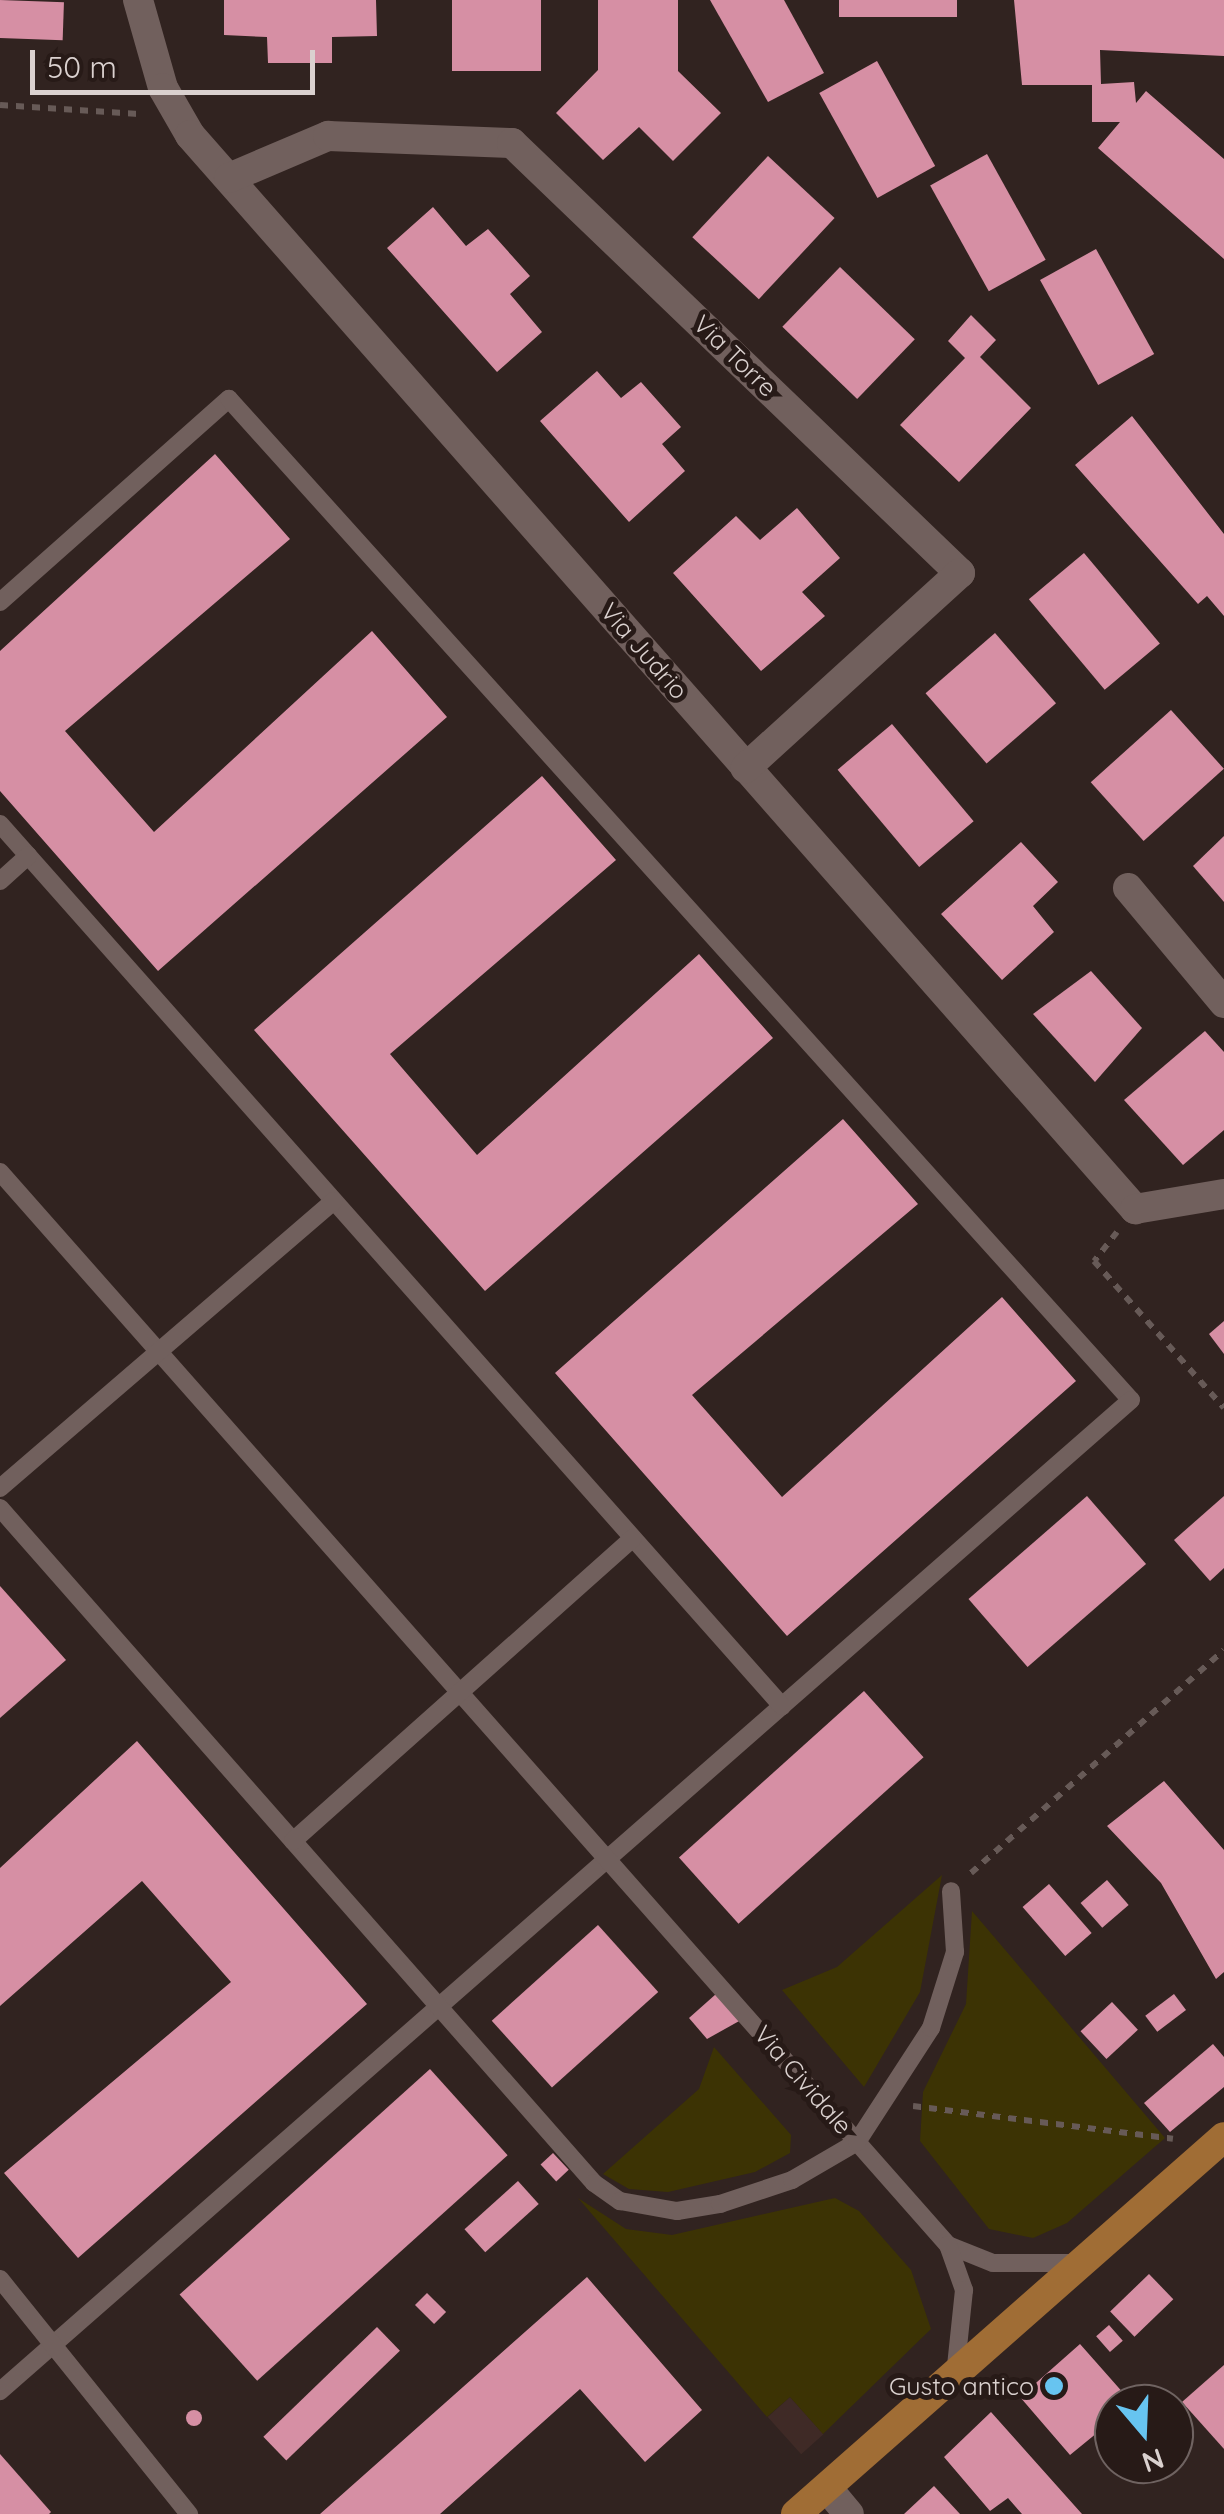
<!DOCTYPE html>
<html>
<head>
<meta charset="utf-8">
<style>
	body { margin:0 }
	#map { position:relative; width:1224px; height:2514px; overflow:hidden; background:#312320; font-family:Quicksand,sans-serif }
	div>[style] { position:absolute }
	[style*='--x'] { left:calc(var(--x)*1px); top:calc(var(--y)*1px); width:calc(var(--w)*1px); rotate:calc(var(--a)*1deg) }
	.built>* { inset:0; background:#3f2a26; transform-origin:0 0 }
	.green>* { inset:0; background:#3c3304 }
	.building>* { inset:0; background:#d68fa4; transform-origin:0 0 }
	.round { border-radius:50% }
	.path>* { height:6px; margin-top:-3px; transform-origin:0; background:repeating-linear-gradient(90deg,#675a57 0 8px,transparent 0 16px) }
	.lane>* { height:18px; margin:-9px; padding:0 9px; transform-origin:9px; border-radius:9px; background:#71605d }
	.street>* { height:30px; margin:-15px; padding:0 15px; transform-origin:15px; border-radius:15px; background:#71605d }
	.primary>* { height:30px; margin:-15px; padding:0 15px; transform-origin:15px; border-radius:15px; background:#a06d35 }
	.dots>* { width:28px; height:28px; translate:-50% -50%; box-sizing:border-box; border:5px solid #271a17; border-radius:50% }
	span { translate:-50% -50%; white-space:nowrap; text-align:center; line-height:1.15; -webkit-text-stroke:10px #271a17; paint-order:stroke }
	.street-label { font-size:25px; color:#dad1cf }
	.poi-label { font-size:25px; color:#dad1cf }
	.right { translate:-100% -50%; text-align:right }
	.north { position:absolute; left:1094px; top:2384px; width:100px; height:100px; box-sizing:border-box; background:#271a17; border:2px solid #6f6361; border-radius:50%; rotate:161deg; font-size:28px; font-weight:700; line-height:40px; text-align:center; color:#dad1cf }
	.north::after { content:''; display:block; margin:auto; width:35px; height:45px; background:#67c4f0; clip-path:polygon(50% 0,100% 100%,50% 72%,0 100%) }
	.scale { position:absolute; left:30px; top:50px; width:285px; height:45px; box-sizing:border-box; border:5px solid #dad1cf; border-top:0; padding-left:12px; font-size:30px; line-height:35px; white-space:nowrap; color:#dad1cf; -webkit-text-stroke:8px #271a17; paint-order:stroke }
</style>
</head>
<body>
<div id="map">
	<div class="built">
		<i style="left:790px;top:2397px;width:50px;height:30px;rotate:48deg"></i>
	</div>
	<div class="green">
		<i style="clip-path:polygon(942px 1875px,920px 1992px,864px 2087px,782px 1990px,837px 1967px)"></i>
		<i style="clip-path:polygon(972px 1911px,1165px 2138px,1067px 2223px,1033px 2238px,989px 2229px,920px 2141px,923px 2092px,966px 2004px)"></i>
		<i style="clip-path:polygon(714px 2047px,791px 2135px,790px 2153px,755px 2172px,668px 2192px,629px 2189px,603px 2174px,699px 2089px)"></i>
		<i style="clip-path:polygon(578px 2198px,626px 2229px,672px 2235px,835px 2198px,859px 2211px,911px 2270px,931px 2329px,823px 2434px,790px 2397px,767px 2417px)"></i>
	</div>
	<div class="building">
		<i style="left:0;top:0;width:64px;height:38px;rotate:2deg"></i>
		<i style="clip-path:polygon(224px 0,376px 0,377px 36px,332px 37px,332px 63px,268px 63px,267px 37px,224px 35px)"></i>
		<i style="left:452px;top:0;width:89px;height:71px"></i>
		<i style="clip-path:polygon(598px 0,678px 0,678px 71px,721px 113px,673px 161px,639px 127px,603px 160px,556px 113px,598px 70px)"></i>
		<i style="clip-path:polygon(710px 0,784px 0,824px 73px,768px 102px)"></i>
		<i style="left:839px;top:0;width:118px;height:17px"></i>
		<i style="clip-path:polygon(1014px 0,1224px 0,1224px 56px,1100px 50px,1101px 84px,1134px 82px,1136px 103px,1146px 91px,1224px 159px,1224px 259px,1098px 148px,1120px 122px,1092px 122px,1092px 85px,1022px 85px)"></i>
		<i style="left:877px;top:61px;width:120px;height:66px;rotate:61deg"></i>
		<i style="left:987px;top:154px;width:121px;height:65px;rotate:61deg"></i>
		<i style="left:768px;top:156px;width:91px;height:111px;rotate:43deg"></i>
		<i style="clip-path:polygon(433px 207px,466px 246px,488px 229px,530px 276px,510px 294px,542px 332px,497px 372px,387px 248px)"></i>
		<i style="left:1096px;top:249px;width:120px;height:64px;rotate:61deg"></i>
		<i style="left:840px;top:267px;width:104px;height:83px;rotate:44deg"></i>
		<i style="clip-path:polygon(971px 315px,996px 340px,980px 357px,1031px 408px,959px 482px,900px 425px,965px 358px,948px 341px)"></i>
		<i style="clip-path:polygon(597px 371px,621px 398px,641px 382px,681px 427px,662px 444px,685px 471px,629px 522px,540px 421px)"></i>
		<i style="clip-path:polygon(1132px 416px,1224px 534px,1224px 616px,1207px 596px,1198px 604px,1075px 465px)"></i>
		<i style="clip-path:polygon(215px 454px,290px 539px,65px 731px,154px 832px,372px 631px,447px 717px,158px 971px,0 791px,0 651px)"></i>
		<i style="clip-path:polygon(797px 508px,840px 558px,802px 592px,825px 616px,761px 671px,673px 573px,736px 516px,760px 540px)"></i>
		<i style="left:1084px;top:553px;width:118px;height:72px;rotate:50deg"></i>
		<i style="left:995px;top:633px;width:93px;height:92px;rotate:49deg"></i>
		<i style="left:1171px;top:710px;width:79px;height:108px;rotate:48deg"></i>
		<i style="left:892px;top:724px;width:127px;height:71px;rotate:50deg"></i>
		<i style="clip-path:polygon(542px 776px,616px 860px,390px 1054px,477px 1155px,699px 954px,773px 1038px,485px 1291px,254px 1030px)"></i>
		<i style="clip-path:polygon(1224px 836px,1224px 902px,1193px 866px)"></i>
		<i style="clip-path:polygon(1021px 842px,1058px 882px,1033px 906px,1054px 932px,1002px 980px,941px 914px)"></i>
		<i style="clip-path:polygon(1091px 971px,1142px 1028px,1095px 1082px,1033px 1014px)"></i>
		<i style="clip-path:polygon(1205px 1031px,1224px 1052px,1224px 1130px,1183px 1165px,1124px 1100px)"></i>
		<i style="clip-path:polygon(843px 1119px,918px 1204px,692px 1395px,782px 1497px,1002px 1297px,1076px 1381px,787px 1636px,555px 1373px)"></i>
		<i style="clip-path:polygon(1224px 1321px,1224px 1354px,1209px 1334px)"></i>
		<i style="left:1087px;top:1496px;width:90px;height:157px;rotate:49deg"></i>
		<i style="clip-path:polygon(1224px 1496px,1224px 1568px,1210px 1581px,1174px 1540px)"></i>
		<i style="clip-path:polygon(0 1586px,66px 1660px,0 1718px)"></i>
		<i style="left:864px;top:1691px;width:89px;height:249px;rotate:48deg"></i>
		<i style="clip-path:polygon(137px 1741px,367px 2004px,78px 2258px,4px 2173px,231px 1982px,142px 1881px,0 2006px,0 1868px)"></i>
		<i style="clip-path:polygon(1164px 1781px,1224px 1850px,1224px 1972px,1216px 1979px,1161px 1883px,1107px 1826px)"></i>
		<i style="left:1107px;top:1880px;width:33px;height:35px;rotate:49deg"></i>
		<i style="left:1049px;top:1884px;width:65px;height:35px;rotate:49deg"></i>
		<i style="left:598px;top:1925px;width:90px;height:143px;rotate:48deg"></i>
		<i style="clip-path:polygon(716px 1994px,741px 2020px,707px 2039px,689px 2018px)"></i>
		<i style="left:1174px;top:1994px;width:20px;height:36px;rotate:53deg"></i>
		<i style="left:1112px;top:2002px;width:38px;height:43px;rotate:47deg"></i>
		<i style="clip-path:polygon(1213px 2044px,1224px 2057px,1224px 2087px,1170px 2132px,1144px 2103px)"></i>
		<i style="left:430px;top:2069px;width:116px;height:337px;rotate:48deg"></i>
		<i style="left:553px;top:2153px;width:23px;height:17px;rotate:47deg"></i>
		<i style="left:518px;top:2181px;width:31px;height:72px;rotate:48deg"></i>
		<i style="left:1149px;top:2274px;width:35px;height:54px;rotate:46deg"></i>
		<i style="clip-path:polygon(587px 2277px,702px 2410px,645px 2462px,580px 2389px,440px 2514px,320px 2514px)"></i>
		<i style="left:427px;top:2293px;width:27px;height:17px;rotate:45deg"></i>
		<i style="left:1109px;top:2325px;width:21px;height:17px;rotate:49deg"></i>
		<i style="left:377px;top:2327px;width:33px;height:158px;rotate:46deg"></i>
		<i style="clip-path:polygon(1080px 2344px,1133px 2404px,1114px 2404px,1114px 2419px,1070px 2455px,1020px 2397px)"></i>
		<i style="clip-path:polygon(1224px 2365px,1224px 2449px,1182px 2402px)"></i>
		<i class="round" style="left:186px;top:2410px;width:16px;height:16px"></i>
		<i style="clip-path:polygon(991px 2412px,1024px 2449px,1082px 2514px,1022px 2514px,1008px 2498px,990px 2511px,944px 2457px)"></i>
		<i style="clip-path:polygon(0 2454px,51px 2512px,49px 2514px,0 2514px)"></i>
		<i style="clip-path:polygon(934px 2486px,960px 2514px,904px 2514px)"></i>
	</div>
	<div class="path">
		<i style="--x:0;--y:105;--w:139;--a:3.7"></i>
		<i style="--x:1117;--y:1232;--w:37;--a:128"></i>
		<i style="--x:1094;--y:1261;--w:196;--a:48.5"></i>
		<i style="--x:971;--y:1873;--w:337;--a:-41.4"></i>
		<i style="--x:913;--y:2106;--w:262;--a:7.2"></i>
	</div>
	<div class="lane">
		<i style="--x:0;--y:602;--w:306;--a:-41.6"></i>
		<i style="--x:229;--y:399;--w:1347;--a:47.98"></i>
		<i style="--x:1131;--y:1400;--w:1504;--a:138.77"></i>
		<i style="--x:0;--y:824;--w:1179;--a:48.44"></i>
		<i style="--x:0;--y:881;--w:38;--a:-42"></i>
		<i style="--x:0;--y:1172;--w:1432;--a:48.54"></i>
		<i style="--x:948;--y:2245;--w:48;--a:21.8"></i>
		<i style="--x:993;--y:2263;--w:90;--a:0"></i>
		<i style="--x:0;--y:1488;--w:440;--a:-40.7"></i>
		<i style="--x:0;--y:1508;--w:899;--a:48.65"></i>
		<i style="--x:594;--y:2183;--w:32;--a:35"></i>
		<i style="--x:620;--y:2201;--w:58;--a:10"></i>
		<i style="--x:677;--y:2211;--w:44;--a:-9.2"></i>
		<i style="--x:720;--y:2204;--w:76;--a:-18.4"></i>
		<i style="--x:792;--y:2180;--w:75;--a:-30.3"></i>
		<i style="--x:857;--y:2142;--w:136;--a:-57"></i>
		<i style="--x:931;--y:2028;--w:80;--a:-72.5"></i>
		<i style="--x:955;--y:1952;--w:61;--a:-93.8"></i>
		<i style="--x:293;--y:1841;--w:455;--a:-41.7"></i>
		<i style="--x:948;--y:2245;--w:48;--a:70.4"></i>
		<i style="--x:964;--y:2290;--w:85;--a:96"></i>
		<i style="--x:0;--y:2279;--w:302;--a:51.2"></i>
	</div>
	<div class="street">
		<i style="--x:138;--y:0;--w:91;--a:74.1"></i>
		<i style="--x:163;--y:88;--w:54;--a:60.1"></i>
		<i style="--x:190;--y:135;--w:1431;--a:48.66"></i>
		<i style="--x:1135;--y:1209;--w:90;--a:-9.6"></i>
		<i style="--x:229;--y:178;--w:108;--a:-23"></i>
		<i style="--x:328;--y:136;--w:184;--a:2.2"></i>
		<i style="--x:512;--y:143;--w:621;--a:43.83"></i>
		<i style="--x:960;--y:573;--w:290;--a:137.7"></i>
		<i style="--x:1128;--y:888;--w:150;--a:50.1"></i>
		<i style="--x:827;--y:2488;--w:34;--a:50"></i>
	</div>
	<div class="primary">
		<i style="--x:796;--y:2514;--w:570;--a:-41.37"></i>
	</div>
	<div class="dots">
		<i style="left:1054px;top:2386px;background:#67c4f0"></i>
	</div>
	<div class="street-label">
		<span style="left:735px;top:356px;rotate:44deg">Via Torre</span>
		<span style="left:644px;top:651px;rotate:49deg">Via Judrio</span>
		<span style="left:803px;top:2080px;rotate:49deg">Via Cividale</span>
	</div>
	<div class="poi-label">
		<span class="right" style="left:1034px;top:2386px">Gusto antico</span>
	</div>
	<div class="north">N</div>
	<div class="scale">50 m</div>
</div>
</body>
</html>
